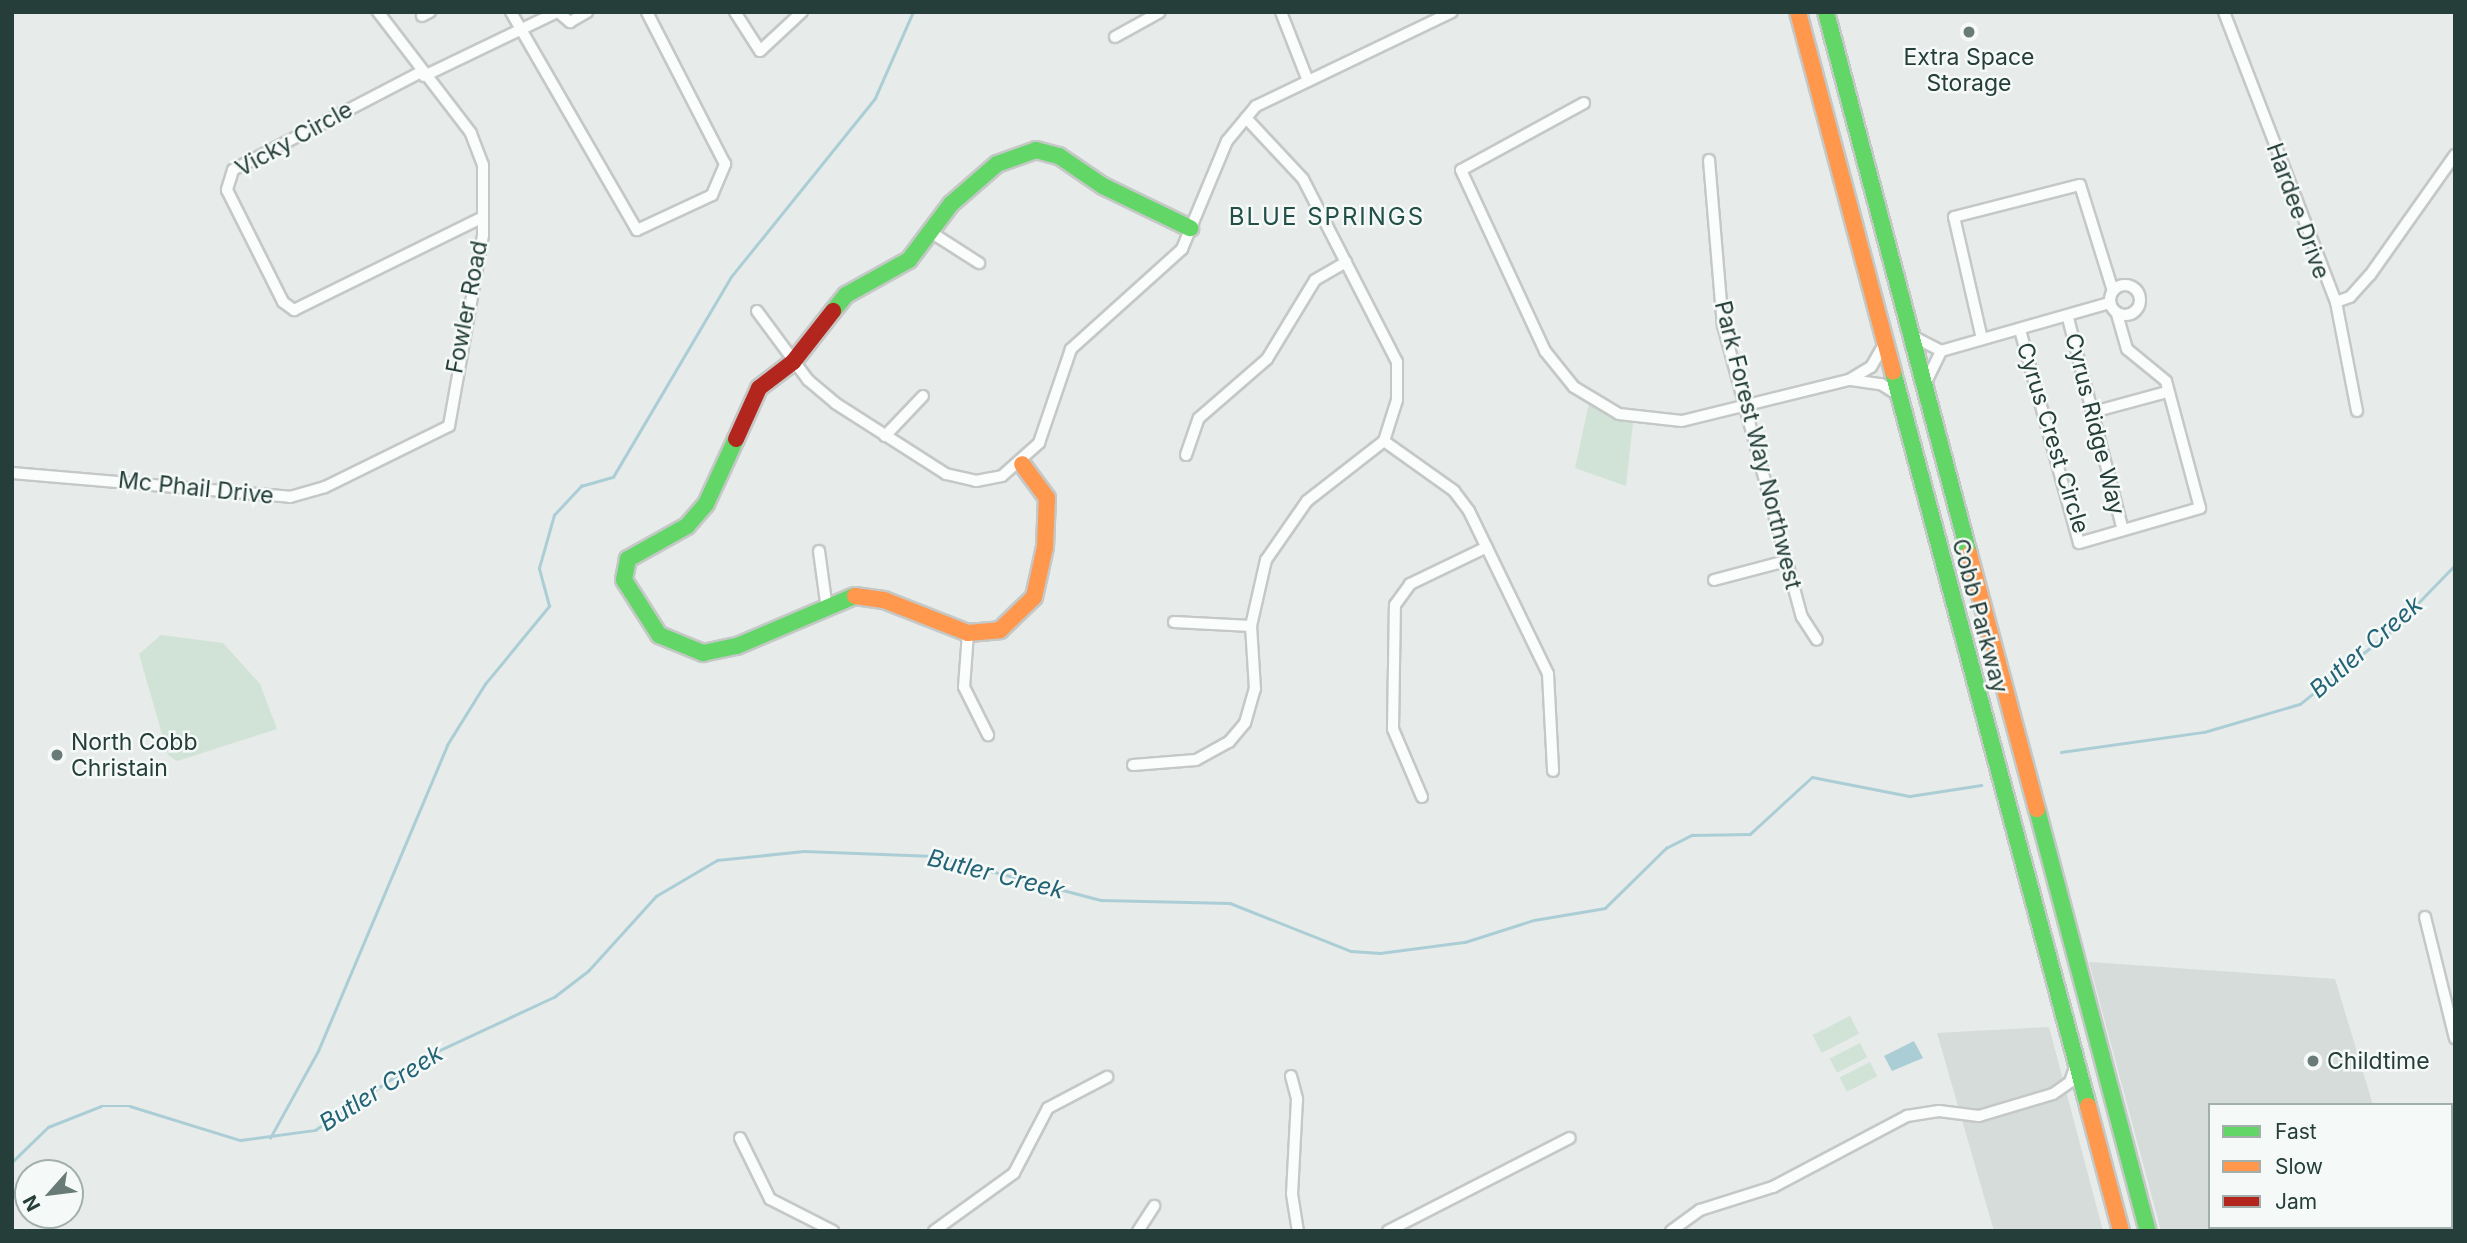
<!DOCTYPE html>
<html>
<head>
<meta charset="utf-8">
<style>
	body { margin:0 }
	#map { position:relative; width:2467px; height:1243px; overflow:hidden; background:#e7ebe9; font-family:Inter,sans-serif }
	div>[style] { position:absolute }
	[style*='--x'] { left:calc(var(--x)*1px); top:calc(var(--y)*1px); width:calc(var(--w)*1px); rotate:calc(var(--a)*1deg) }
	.built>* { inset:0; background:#d5dcd9 }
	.green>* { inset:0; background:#d1e3d7; transform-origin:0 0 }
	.water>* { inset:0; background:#abced6 }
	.stream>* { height:2.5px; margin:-1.25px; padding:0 1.25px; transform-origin:1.25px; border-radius:1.25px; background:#abced6 }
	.roads { filter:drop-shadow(2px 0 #c4c8c6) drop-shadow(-2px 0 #c4c8c6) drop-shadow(0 2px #c4c8c6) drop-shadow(0 -2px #c4c8c6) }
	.street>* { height:10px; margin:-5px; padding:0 5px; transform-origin:5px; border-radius:5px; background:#fbfcfc }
	.street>.ring { margin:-5px; padding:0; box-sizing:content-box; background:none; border:10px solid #fbfcfc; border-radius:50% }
	.fast>* { height:16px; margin:-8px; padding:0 8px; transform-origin:8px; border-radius:8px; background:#63d668 }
	.slow>* { height:16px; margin:-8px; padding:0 8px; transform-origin:8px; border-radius:8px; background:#ff974d }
	.jam>* { height:16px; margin:-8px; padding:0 8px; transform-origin:8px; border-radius:8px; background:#b3261e }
	.dots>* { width:19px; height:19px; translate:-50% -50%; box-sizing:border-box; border:4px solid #f5faf8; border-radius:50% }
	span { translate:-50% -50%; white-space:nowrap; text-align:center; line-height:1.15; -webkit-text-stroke:5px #f5faf8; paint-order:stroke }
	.poi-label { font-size:23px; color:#253e39 }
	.left { translate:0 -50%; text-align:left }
	.street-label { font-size:23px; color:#253e39 }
	.neighbourhood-label { font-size:24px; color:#224f47; letter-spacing:2px }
	.water-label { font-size:24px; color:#236376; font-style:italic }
	.frame { position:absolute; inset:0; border:14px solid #253e39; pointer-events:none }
	.legend { position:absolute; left:2208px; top:1103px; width:245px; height:126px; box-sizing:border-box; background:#f5faf8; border:2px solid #a2afac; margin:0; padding:9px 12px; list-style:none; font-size:21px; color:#253e39 }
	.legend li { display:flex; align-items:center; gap:14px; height:35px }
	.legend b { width:35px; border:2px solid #a2afac }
	.north { position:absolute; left:14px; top:1159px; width:70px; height:70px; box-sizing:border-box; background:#f5faf8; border:2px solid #a2afac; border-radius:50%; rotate:242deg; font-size:19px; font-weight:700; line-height:28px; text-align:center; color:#253e39 }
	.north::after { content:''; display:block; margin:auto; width:24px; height:32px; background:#697b77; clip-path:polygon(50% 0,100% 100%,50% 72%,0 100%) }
</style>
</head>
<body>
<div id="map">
	<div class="built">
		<i style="clip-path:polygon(2089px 962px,2335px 979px,2373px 1105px,2210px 1105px,2210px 1227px,2410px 1231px,2161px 1231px)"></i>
		<i style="clip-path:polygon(2049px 1027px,2103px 1231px,1994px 1231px,1937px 1033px)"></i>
	</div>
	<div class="green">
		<i style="clip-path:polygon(1590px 399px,1633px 423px,1626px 486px,1575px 468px)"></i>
		<i style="clip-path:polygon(161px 635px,223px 643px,260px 684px,277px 729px,177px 761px,168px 755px,139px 654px)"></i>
		<i style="left:1850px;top:1016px;width:20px;height:42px;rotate:63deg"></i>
		<i style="left:1860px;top:1043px;width:16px;height:34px;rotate:63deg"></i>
		<i style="left:1870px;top:1062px;width:16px;height:34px;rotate:63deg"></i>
	</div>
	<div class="water">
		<i style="clip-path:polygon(1914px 1041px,1923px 1058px,1892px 1071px,1884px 1056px)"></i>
	</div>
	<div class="stream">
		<i style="--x:2061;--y:752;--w:144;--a:-8"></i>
		<i style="--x:2204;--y:732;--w:100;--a:-16.3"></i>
		<i style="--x:2300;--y:704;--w:115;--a:-38.7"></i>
		<i style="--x:2390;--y:632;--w:93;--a:-45.9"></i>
		<i style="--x:270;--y:1138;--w:99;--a:-61.1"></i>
		<i style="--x:318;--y:1051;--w:332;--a:-67.1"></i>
		<i style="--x:447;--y:745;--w:72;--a:-58.1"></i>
		<i style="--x:485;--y:684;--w:101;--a:-50.6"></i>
		<i style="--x:549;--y:606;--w:39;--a:-105"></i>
		<i style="--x:539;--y:568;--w:55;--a:-74.2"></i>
		<i style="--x:554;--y:515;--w:40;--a:-47"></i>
		<i style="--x:581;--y:486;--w:33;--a:-16"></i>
		<i style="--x:613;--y:477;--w:231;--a:-59.5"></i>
		<i style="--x:730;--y:278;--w:231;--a:-51.1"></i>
		<i style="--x:875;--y:98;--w:94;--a:-66.2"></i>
		<i style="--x:12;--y:1162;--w:50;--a:-44.2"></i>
		<i style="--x:48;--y:1127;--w:57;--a:-21.6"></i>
		<i style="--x:101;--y:1106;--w:29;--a:0"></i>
		<i style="--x:130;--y:1106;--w:115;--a:17.2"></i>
		<i style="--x:240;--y:1140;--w:76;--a:-7.6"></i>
		<i style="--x:315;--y:1130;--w:130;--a:-33.7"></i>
		<i style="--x:423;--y:1058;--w:145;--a:-25"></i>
		<i style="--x:554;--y:997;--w:43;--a:-37.4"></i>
		<i style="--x:588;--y:971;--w:101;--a:-47.8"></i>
		<i style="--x:656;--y:896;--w:71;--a:-30.5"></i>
		<i style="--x:717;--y:860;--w:87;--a:-5.9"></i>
		<i style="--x:804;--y:851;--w:130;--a:2.2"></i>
		<i style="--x:934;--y:856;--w:173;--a:14.8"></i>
		<i style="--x:1101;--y:900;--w:129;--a:1.3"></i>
		<i style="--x:1230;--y:903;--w:130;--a:21.6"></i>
		<i style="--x:1351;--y:951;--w:29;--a:4"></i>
		<i style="--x:1380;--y:953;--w:86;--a:-7.4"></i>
		<i style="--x:1465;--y:942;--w:72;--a:-17.7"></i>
		<i style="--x:1534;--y:920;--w:72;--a:-9.6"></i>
		<i style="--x:1605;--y:908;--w:86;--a:-44.5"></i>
		<i style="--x:1666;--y:848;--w:29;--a:-27"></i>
		<i style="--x:1692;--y:835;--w:58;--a:-1"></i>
		<i style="--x:1750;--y:834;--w:84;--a:-42.6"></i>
		<i style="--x:1812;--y:777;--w:100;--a:11"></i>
		<i style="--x:1910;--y:796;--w:72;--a:-8.8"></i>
	</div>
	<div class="roads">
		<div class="street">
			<i style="--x:511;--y:12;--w:252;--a:60"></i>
			<i style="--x:637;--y:230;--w:83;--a:-25"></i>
			<i style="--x:712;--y:195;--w:34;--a:-67"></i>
			<i style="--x:725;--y:164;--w:171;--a:-117.2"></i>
			<i style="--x:558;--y:12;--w:16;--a:40"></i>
			<i style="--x:570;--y:22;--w:20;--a:-30"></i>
			<i style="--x:735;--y:12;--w:46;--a:57.3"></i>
			<i style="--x:760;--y:51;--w:57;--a:-42.9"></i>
			<i style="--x:1281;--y:12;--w:74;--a:68.6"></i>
			<i style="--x:2224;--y:12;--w:311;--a:68.9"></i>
			<i style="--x:2336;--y:302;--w:111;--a:79.1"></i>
			<i style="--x:422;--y:16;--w:9;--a:-27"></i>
			<i style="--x:1115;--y:37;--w:51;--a:-29.1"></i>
			<i style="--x:421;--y:72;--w:212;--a:152.5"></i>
			<i style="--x:233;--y:170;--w:21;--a:107"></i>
			<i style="--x:227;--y:190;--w:125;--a:63.4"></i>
			<i style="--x:283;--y:302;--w:14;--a:36"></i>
			<i style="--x:294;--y:310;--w:208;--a:-26.2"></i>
			<i style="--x:424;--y:76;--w:148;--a:-25.7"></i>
			<i style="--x:1584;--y:103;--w:140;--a:151.4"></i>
			<i style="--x:1461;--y:170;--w:200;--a:65.1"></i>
			<i style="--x:1545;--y:351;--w:46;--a:51.1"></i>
			<i style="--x:1574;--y:387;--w:52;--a:31"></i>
			<i style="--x:1619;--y:414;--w:63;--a:6.3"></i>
			<i style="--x:1682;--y:421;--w:172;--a:-13.8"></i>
			<i style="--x:1849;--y:380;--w:26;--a:-31"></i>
			<i style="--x:1871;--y:367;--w:28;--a:-60"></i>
			<i style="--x:1246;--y:118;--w:83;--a:46.9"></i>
			<i style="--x:1303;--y:179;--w:206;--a:62.8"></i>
			<i style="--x:1397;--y:362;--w:38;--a:90"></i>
			<i style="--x:1397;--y:400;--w:43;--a:107.6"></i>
			<i style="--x:1709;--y:160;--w:166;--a:85.2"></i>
			<i style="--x:1723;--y:325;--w:302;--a:74.9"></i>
			<i style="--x:1802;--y:617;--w:27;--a:57"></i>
			<i style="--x:932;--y:233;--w:56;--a:32.6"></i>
			<i class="ring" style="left:2110px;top:285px;width:20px;height:20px"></i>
			<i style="--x:2336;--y:302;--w:15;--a:-20"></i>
			<i style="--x:2350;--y:297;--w:30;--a:-48"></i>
			<i style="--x:2370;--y:275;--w:147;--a:-54.7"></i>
			<i style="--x:757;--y:311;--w:86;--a:53.5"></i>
			<i style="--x:808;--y:380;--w:35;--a:40"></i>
			<i style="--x:835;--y:403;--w:132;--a:32.6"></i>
			<i style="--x:946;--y:474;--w:31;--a:13"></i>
			<i style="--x:976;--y:481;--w:26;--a:-11"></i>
			<i style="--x:1002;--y:476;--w:50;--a:-41.7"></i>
			<i style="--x:1039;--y:443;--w:99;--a:-71.2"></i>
			<i style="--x:1071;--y:349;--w:149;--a:-42"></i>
			<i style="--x:1182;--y:249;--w:117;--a:-67.4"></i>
			<i style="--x:1227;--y:141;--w:45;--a:-50.4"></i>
			<i style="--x:1256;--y:106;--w:217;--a:-25.6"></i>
			<i style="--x:2068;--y:318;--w:219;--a:75.5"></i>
			<i style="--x:2020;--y:330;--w:221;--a:74.5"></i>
			<i style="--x:2079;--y:543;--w:126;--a:-16.1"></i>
			<i style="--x:2200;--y:508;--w:131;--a:-105"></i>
			<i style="--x:2166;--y:381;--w:50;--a:-140.6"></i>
			<i style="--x:2127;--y:349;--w:37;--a:-106"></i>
			<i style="--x:1914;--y:337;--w:30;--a:27"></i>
			<i style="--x:1941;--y:351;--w:176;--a:-15.9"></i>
			<i style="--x:1982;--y:339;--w:125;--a:-102.9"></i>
			<i style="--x:1954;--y:217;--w:130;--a:-14.3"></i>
			<i style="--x:2080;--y:185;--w:111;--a:72.7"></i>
			<i style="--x:1851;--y:380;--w:30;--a:8"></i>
			<i style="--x:1881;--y:384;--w:20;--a:33"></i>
			<i style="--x:1926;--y:382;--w:34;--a:-64"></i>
			<i style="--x:2093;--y:412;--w:77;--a:-15.1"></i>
			<i style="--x:885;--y:436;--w:55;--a:-46.5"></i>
			<i style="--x:1384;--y:441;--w:86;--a:35.5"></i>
			<i style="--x:1454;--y:491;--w:25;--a:53"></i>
			<i style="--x:1469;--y:511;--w:181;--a:64.1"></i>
			<i style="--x:1548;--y:674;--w:97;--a:87"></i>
			<i style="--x:1186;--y:455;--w:39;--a:-71"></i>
			<i style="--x:1199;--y:418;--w:90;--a:-40.9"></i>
			<i style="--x:1267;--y:359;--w:92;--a:-58.7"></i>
			<i style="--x:1315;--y:280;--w:36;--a:-30"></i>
			<i style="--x:12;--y:473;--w:279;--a:4.9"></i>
			<i style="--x:290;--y:497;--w:36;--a:-16"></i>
			<i style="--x:325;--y:487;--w:138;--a:-26.2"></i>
			<i style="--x:449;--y:426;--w:194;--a:-79.9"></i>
			<i style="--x:483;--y:235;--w:70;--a:-90"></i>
			<i style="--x:483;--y:165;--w:34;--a:-111"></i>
			<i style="--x:471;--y:133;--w:153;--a:-127.5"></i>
			<i style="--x:819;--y:551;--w:51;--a:82.2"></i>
			<i style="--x:1714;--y:580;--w:74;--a:-14.8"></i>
			<i style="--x:1174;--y:622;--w:77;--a:3"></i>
			<i style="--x:968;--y:633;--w:54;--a:94.2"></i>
			<i style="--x:964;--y:687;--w:54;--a:63.4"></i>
			<i style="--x:1133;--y:765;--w:63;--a:-4.5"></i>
			<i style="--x:1196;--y:760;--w:38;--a:-29"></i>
			<i style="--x:1229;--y:742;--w:25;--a:-50"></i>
			<i style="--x:1245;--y:723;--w:35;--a:-74"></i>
			<i style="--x:1255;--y:689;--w:63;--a:-93.6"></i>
			<i style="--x:1251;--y:626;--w:68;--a:-77.2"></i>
			<i style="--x:1266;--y:560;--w:72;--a:-55.2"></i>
			<i style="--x:1307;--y:501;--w:98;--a:-37.9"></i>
			<i style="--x:1422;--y:797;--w:74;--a:-113.1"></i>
			<i style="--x:1393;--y:729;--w:124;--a:-89.1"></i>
			<i style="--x:1395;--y:605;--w:26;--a:-54"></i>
			<i style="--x:1410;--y:584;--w:85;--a:-25.7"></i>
			<i style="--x:2425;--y:917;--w:125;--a:76.1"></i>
			<i style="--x:1291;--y:1076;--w:24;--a:75"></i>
			<i style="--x:1297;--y:1099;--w:95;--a:93"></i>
			<i style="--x:1292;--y:1194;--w:37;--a:81"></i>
			<i style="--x:740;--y:1138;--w:68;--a:63.8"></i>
			<i style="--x:770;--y:1199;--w:71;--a:26.9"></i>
			<i style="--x:934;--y:1231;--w:99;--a:-35.9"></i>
			<i style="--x:1014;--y:1173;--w:73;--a:-62.4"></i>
			<i style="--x:1048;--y:1108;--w:67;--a:-27.7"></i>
			<i style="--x:1138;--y:1231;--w:30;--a:-57"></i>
			<i style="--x:1388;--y:1231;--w:204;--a:-27.1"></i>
			<i style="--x:1671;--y:1231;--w:36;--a:-36"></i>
			<i style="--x:1700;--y:1210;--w:77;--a:-17.5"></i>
			<i style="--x:1773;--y:1187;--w:152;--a:-27.9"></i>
			<i style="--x:1907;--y:1116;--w:32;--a:-9"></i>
			<i style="--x:1939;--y:1111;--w:40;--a:7.1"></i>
			<i style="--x:1979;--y:1116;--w:77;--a:-16.6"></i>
			<i style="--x:2053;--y:1094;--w:21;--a:-35"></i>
			<i style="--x:2070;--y:1082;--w:18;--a:-71"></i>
		</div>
		<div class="fast">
			<i style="--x:1826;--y:12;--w:561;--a:75.22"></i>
			<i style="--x:833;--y:311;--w:21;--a:-51"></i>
			<i style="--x:846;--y:295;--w:72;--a:-29.1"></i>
			<i style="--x:909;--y:260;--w:70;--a:-53.1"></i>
			<i style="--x:951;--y:204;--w:61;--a:-41"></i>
			<i style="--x:997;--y:164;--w:41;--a:-19.7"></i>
			<i style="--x:1036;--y:150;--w:24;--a:15"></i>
			<i style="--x:1059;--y:156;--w:53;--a:34.3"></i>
			<i style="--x:1103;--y:186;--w:97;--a:25.8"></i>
			<i style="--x:1893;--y:372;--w:759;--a:75.12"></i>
			<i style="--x:736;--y:439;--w:72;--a:114.8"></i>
			<i style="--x:706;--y:504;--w:29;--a:131"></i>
			<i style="--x:687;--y:526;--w:68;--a:150.8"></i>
			<i style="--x:628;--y:559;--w:21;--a:101"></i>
			<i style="--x:624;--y:580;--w:65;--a:57.5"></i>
			<i style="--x:659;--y:635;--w:48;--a:22.2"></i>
			<i style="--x:703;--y:653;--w:35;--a:-12"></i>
			<i style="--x:737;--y:646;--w:128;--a:-23"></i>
			<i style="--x:2037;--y:809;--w:436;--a:75.3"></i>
		</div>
		<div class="slow">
			<i style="--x:1798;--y:12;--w:372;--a:75.2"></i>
			<i style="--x:1969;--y:554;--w:264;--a:75.1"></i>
			<i style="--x:855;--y:596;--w:29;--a:8"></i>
			<i style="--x:884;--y:600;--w:90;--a:21.4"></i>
			<i style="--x:968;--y:633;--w:32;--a:-5"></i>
			<i style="--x:1000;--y:630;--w:47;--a:-44.1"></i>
			<i style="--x:1034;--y:597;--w:51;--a:-77.6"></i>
			<i style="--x:1045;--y:547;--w:49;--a:-87.7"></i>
			<i style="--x:1047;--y:498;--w:42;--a:-126.3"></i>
			<i style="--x:2088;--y:1106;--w:129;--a:75.2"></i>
		</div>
		<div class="jam">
			<i style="--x:736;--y:439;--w:56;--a:-65.7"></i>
			<i style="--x:759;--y:388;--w:43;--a:-37.4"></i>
			<i style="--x:793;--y:362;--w:65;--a:-51.9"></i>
		</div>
	</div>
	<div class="dots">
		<i style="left:1969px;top:32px;background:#697b77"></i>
		<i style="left:57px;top:755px;background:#697b77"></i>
		<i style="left:2313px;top:1061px;background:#697b77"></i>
	</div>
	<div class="poi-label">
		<span style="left:1969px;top:70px">Extra Space<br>Storage</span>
		<span class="left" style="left:71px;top:755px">North Cobb<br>Christain</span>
		<span class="left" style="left:2327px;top:1061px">Childtime</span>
	</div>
	<div class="street-label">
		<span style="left:294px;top:139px;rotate:-29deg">Vicky Circle</span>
		<span style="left:2298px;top:211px;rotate:70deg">Hardee Drive</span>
		<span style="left:467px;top:307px;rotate:-79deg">Fowler Road</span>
		<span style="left:2095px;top:424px;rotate:76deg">Cyrus Ridge Way</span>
		<span style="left:2053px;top:438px;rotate:73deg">Cyrus Crest Circle</span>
		<span style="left:1758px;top:445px;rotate:76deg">Park Forest Way Northwest</span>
		<span style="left:196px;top:488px;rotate:6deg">Mc Phail Drive</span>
		<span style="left:1980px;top:616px;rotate:75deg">Cobb Parkway</span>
	</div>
	<div class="neighbourhood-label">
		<span style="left:1327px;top:217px">BLUE SPRINGS</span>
	</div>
	<div class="water-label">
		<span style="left:2366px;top:647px;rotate:-41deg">Butler Creek</span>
		<span style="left:996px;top:874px;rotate:14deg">Butler Creek</span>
		<span style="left:381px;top:1088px;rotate:-32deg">Butler Creek</span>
	</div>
	<div class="frame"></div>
	<ul class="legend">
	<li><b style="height:9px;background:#63d668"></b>Fast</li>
	<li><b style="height:9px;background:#ff974d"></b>Slow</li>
	<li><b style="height:9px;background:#b3261e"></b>Jam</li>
	</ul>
	<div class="north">N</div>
</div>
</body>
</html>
